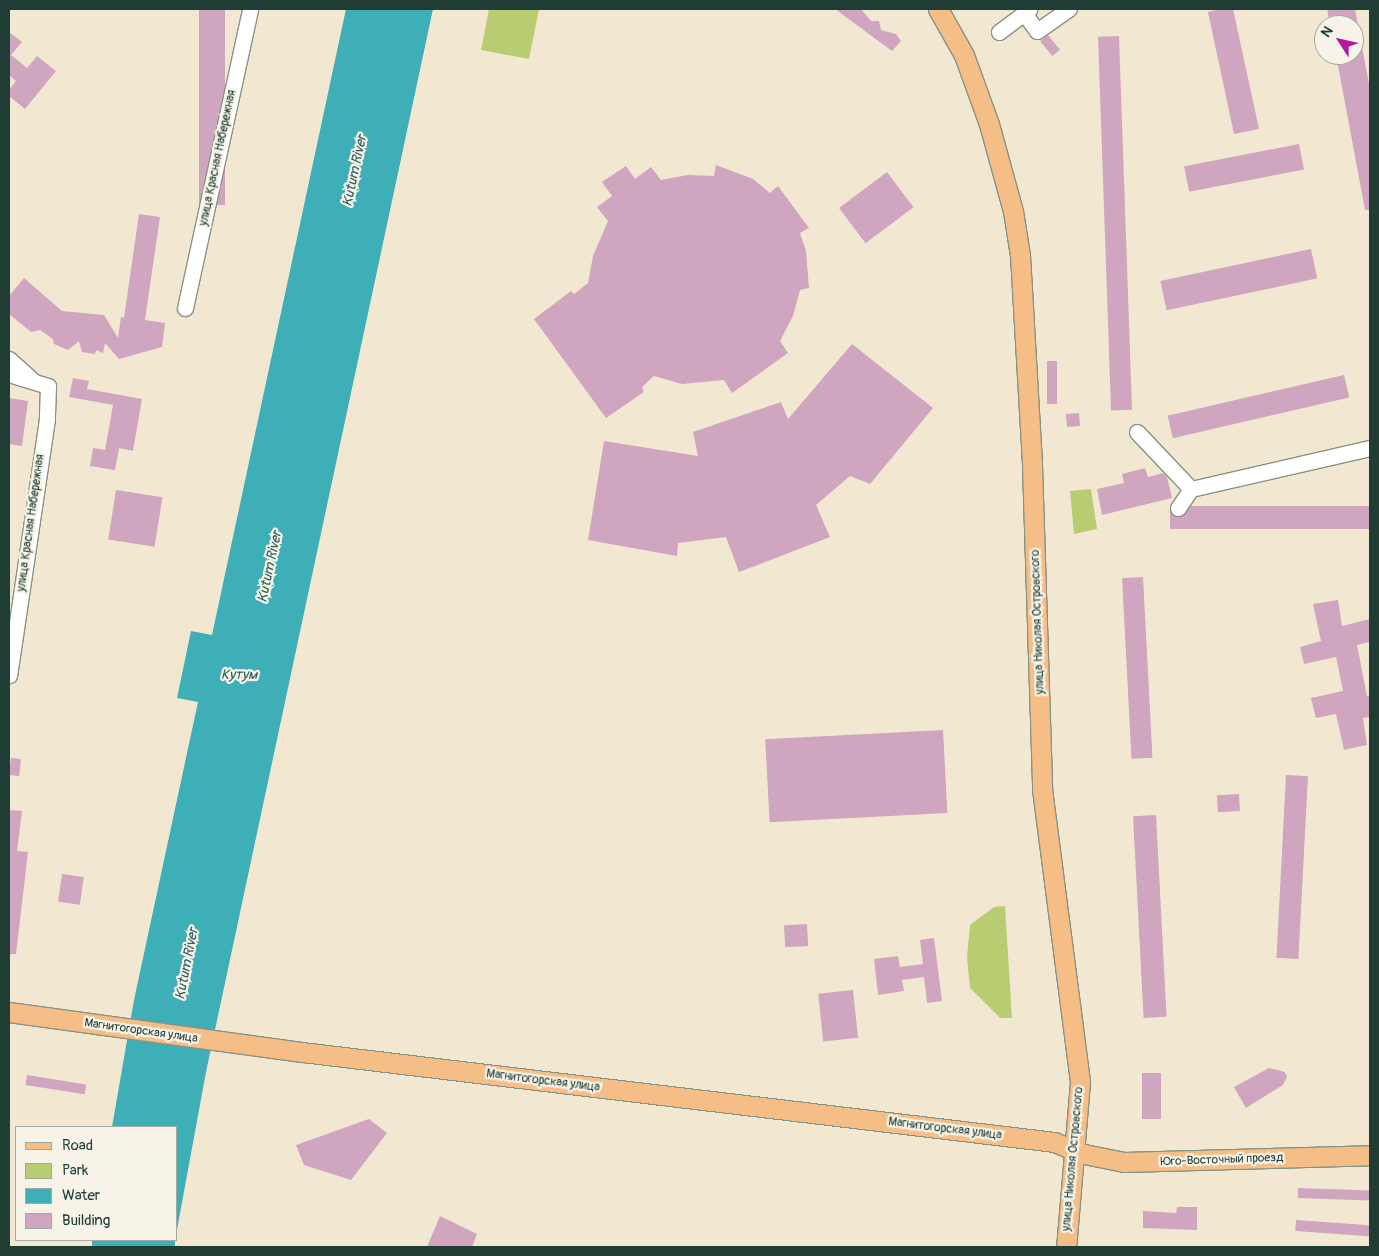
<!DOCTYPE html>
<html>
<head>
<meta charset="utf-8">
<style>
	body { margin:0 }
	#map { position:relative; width:1379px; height:1256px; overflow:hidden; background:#f2e8d2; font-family:Pangolin,sans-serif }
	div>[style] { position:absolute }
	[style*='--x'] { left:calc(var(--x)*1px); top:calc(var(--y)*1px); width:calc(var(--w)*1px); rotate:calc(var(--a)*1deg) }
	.green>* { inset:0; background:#b8cd71 }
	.water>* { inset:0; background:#3eafb6; transform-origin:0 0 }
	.building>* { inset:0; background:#cfa5bf; transform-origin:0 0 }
	.roads { filter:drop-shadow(1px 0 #889283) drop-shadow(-1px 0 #889283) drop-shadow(0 1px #889283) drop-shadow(0 -1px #889283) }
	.minor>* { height:15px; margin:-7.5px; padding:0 7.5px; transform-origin:7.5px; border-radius:7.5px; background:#fff }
	.major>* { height:19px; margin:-9.5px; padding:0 9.5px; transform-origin:9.5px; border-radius:9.5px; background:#f5be86 }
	span { translate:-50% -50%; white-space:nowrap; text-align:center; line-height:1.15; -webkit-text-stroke:4.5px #f7f3e8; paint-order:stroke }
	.street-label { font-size:12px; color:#1f3d34 }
	.water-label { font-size:14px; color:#285f5b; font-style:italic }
	.frame { position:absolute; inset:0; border:10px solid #1f3d34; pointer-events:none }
	.legend { position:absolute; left:15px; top:1126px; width:162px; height:115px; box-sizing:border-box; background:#f7f3e8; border:1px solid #a1aaa0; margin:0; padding:6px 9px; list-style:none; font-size:15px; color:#1f3d34 }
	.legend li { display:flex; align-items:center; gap:10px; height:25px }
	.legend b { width:25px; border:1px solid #a1aaa0 }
	.north { position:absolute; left:1314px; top:15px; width:50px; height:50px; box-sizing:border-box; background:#f7f3e8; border:1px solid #a1aaa0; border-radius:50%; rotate:305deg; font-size:14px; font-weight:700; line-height:20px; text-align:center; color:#1f3d34 }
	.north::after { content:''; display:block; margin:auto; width:18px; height:22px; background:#b5179e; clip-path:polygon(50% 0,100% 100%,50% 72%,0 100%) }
</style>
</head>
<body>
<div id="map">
	<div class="green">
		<i style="clip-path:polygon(489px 9px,539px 9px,529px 59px,481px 50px)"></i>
		<i style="clip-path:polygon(1091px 489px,1097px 529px,1074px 534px,1070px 491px)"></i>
		<i style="clip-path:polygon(1005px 906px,1012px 1018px,1000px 1018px,970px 988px,967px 957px,970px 925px,994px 907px)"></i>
	</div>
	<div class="water">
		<i style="clip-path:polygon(346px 9px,433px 9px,206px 1072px,176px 1235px,176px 1127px,112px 1127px,134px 1000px,198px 702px,177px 698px,191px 631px,212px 635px)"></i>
		<i style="left:92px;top:1240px;width:83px;height:7px"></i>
	</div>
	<div class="building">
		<i style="left:199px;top:9px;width:26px;height:196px"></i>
		<i style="clip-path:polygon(835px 9px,861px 9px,871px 21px,879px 21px,881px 30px,896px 34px,901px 41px,892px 51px)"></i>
		<i style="clip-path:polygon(1221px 9px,1233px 9px,1259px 129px,1234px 134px,1208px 12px)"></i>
		<i style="clip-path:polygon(1327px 9px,1355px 9px,1358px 25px,1330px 25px)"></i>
		<i style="clip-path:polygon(1354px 31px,1359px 31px,1370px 89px,1370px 210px,1365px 210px,1336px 55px,1354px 55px)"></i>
		<i style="clip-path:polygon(9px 32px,22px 42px,11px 55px,27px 68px,37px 56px,56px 71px,25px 109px,9px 96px,9px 90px,16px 81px,9px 75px)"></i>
		<i style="left:1048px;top:35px;width:19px;height:10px;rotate:51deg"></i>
		<i style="left:1119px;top:36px;width:374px;height:21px;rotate:88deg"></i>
		<i style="left:1299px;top:144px;width:26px;height:117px;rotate:79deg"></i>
		<i style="clip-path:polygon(716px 165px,753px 179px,770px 193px,778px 186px,809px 228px,800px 233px,806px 251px,809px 288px,800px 290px,793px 316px,780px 341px,788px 353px,732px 393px,724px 380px,682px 384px,654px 376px,642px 387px,644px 392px,606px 418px,534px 319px,571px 291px,574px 294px,588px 283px,593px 256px,608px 221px,597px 207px,612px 196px,602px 182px,626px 166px,635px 179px,651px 167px,661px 180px,688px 175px,714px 176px)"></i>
		<i style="left:887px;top:172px;width:44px;height:60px;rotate:53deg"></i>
		<i style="clip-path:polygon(139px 214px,160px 217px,145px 320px,165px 323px,162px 347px,119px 359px,105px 343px,103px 353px,96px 350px,95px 354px,82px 352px,79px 341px,68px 350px,54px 344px,53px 339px,40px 330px,31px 332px,9px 314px,9px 296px,24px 278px,62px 311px,104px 315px,118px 338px,121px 317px,124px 318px)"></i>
		<i style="left:1311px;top:249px;width:30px;height:154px;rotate:78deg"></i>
		<i style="clip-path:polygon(852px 344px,933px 408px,870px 484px,850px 476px,816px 505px,830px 537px,739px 572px,726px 537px,678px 543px,677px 556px,588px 540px,604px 441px,698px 456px,693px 432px,781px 402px,788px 419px)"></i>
		<i style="left:1047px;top:361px;width:10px;height:43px"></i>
		<i style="left:1344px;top:375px;width:23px;height:181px;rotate:77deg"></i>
		<i style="clip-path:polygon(73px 378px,89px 381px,87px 389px,142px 399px,133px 451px,119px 448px,115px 470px,90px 466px,93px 448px,105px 450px,113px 405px,69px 397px)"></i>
		<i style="clip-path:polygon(9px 398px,28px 401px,22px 446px,9px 444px)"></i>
		<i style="left:1079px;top:413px;width:13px;height:13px;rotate:86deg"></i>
		<i style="clip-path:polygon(1145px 468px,1148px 477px,1163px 473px,1167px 477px,1172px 498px,1102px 515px,1097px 489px,1124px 483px,1122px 474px)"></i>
		<i style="left:116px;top:490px;width:47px;height:50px;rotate:9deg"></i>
		<i style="left:1370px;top:506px;width:23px;height:200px;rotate:90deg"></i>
		<i style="left:1143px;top:577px;width:181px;height:21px;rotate:87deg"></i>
		<i style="clip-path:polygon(1338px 600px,1342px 626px,1370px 619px,1370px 642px,1357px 645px,1367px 696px,1370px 695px,1370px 717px,1363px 718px,1367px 745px,1344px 750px,1336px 714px,1316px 718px,1311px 698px,1343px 691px,1336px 657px,1304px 664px,1300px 647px,1321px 641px,1313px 604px)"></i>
		<i style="left:943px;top:730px;width:83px;height:178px;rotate:87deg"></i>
		<i style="left:11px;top:758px;width:10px;height:17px;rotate:6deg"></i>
		<i style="left:1286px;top:775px;width:22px;height:183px;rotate:3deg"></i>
		<i style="left:1239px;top:794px;width:17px;height:22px;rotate:87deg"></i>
		<i style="clip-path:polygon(9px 810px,22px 811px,17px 851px,28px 852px,16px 954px,9px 954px)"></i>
		<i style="left:1156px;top:815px;width:202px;height:23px;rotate:87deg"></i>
		<i style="left:62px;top:874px;width:22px;height:28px;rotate:8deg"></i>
		<i style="left:807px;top:924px;width:22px;height:23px;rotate:87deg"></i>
		<i style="clip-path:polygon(934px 938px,942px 1001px,927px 1003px,924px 977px,902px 980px,904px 991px,878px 995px,874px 959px,898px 956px,900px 967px,923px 964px,920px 940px)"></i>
		<i style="left:853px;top:990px;width:48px;height:35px;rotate:84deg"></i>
		<i style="clip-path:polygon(1269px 1068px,1285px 1072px,1287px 1077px,1283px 1085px,1246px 1108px,1234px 1087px)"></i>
		<i style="left:1142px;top:1073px;width:19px;height:46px"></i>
		<i style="left:27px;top:1075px;width:60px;height:10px;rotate:9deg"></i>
		<i style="clip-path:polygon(369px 1119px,387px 1133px,351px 1180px,304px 1165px,296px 1145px)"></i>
		<i style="left:1298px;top:1188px;width:72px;height:10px;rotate:2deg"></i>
		<i style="clip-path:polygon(1177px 1207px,1197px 1207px,1197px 1230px,1143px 1228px,1143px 1211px,1176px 1213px)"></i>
		<i style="clip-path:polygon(440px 1216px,477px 1234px,472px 1247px,427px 1247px)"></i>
		<i style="left:1296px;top:1220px;width:74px;height:11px;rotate:4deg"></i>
	</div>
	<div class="roads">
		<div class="minor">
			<i style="--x:1024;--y:13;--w:22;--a:54"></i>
			<i style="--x:1037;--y:31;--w:39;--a:-35"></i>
			<i style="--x:999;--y:32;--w:38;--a:-37"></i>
			<i style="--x:185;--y:308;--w:306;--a:-77.7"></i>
			<i style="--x:9;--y:359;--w:30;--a:42"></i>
			<i style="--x:9;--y:374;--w:41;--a:17.1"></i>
			<i style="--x:48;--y:386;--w:33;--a:92"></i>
			<i style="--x:47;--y:419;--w:259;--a:98.4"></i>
			<i style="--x:1137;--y:432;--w:79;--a:46.5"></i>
			<i style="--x:1191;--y:489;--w:184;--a:-12.9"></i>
			<i style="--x:1178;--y:508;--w:23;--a:-56"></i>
		</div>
		<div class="major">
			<i style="--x:938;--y:9;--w:53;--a:60.5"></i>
			<i style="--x:964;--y:55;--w:73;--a:70.1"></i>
			<i style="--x:989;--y:124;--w:90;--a:74.6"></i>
			<i style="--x:1013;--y:211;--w:45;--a:81"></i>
			<i style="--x:1020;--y:255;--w:210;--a:86.7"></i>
			<i style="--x:1032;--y:465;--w:324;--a:88.2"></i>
			<i style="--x:1042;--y:789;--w:295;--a:82.6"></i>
			<i style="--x:1080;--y:1082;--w:166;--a:94.8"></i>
			<i style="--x:9;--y:1012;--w:296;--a:7.8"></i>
			<i style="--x:302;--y:1052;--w:757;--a:6.82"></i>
			<i style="--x:1054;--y:1142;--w:32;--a:22"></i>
			<i style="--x:1084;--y:1154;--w:41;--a:11.3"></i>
			<i style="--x:1124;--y:1162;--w:246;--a:-1.6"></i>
		</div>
	</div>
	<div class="street-label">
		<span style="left:218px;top:158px;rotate:-78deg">улица Красная Набережная</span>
		<span style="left:31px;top:523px;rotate:-82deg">улица Красная Набережная</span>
		<span style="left:1038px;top:622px;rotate:-92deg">улица Николая Островского</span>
		<span style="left:141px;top:1031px;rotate:8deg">Магнитогорская улица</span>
		<span style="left:543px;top:1081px;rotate:7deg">Магнитогорская улица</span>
		<span style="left:945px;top:1129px;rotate:7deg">Магнитогорская улица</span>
		<span style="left:1073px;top:1159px;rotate:-85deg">улица Николая Островского</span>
		<span style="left:1222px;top:1160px;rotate:-2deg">Юго-Восточный проезд</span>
	</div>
	<div class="water-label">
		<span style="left:355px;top:171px;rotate:-78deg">Kutum River</span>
		<span style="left:270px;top:567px;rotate:-78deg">Kutum River</span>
		<span style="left:239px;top:675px">Кутум</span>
		<span style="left:187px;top:964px;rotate:-79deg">Kutum River</span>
	</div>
	<div class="frame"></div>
	<ul class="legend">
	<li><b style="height:6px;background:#f5be86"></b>Road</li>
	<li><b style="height:14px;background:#b8cd71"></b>Park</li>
	<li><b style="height:14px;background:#3eafb6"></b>Water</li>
	<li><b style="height:14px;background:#cfa5bf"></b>Building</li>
	</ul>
	<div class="north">N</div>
</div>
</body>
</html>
